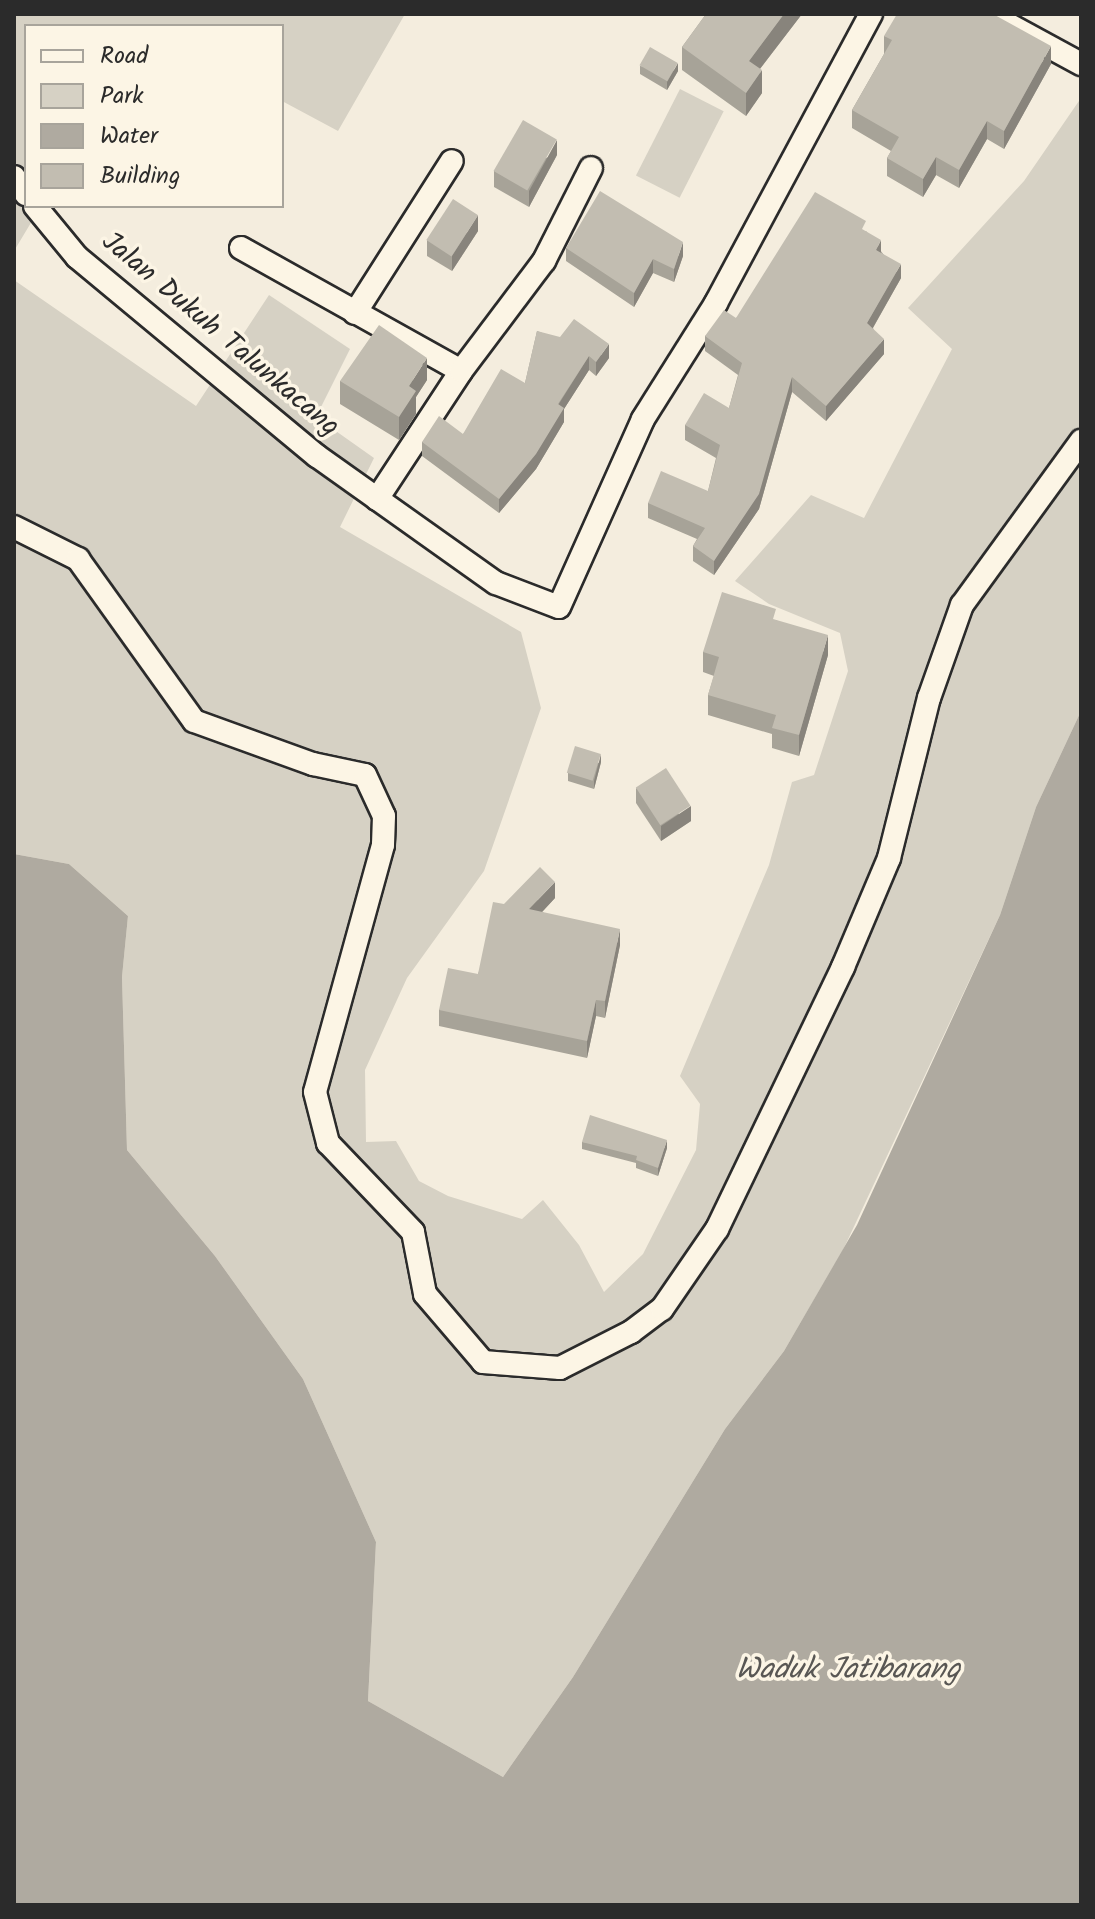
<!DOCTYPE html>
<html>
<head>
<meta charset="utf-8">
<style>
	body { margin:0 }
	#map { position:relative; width:1095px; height:1919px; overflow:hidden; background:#f4edde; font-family:Kalam,sans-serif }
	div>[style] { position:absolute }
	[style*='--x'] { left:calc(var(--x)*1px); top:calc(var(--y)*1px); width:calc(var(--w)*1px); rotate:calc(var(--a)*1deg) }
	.green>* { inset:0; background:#d6d1c4; transform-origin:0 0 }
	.water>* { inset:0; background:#afaaa0 }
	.roads { filter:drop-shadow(2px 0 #2b2b2b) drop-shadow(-2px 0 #2b2b2b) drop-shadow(0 2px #2b2b2b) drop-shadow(0 -2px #2b2b2b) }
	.street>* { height:22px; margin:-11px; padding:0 11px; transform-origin:11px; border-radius:11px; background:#fcf5e5 }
	.wall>* { inset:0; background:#a7a398 }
	.shaded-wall>* { inset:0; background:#88847c }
	.building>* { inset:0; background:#c2bdb1; transform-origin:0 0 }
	span { translate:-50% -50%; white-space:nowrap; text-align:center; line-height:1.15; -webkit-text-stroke:7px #fcf5e5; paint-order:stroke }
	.street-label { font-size:28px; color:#2b2b2b }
	.water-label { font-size:30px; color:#595754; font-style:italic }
	.frame { position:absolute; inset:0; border:16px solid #2b2b2b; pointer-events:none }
	.legend { position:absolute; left:24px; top:24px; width:260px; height:184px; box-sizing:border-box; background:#fcf5e5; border:2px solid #a8a49b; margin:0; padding:10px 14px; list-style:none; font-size:24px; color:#2b2b2b }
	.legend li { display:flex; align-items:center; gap:16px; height:40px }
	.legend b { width:40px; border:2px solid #a8a49b }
</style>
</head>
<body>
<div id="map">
	<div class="green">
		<i style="clip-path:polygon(14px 14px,405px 14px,338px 131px,282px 101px,282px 26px,26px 26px,26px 206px,41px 206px,14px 251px)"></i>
		<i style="left:680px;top:89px;width:49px;height:97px;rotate:27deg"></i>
		<i style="clip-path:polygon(1081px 98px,1081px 711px,1036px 807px,1000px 915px,843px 1250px,784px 1351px,725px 1429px,573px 1677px,503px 1777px,368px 1701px,376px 1542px,303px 1379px,215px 1256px,127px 1150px,122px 977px,128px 916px,69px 864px,14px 854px,14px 280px,196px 406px,269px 295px,350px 349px,316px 417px,374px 458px,340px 527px,521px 632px,541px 708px,484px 871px,407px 978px,365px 1070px,366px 1142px,396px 1141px,419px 1181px,448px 1196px,522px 1219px,543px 1200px,579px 1245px,604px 1292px,643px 1254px,696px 1150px,700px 1104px,680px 1076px,769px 865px,792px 782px,814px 775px,848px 671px,840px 633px,769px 604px,735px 581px,811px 495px,864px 518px,952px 349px,908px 308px,1024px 181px)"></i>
	</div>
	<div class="water">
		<i style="clip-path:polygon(1081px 711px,1081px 1905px,14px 1905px,14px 854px,69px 864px,128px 916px,122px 977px,127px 1150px,215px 1256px,303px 1379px,376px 1542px,368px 1701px,503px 1777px,573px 1677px,725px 1429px,784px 1351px,857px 1225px,1000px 915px,1036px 807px)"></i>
	</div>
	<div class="roads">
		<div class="street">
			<i style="--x:989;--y:14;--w:105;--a:28.5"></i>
			<i style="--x:14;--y:177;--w:21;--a:55"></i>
			<i style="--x:35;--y:206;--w:66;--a:50.5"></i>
			<i style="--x:77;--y:257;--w:312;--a:39.7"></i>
			<i style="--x:317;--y:456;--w:219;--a:35.4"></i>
			<i style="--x:496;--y:583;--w:67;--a:20.9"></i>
			<i style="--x:559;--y:607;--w:206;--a:-65.9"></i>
			<i style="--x:643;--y:419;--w:137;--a:-57.8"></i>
			<i style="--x:716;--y:303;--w:328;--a:-61.8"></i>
			<i style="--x:241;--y:248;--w:252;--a:29.2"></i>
			<i style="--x:355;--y:313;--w:180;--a:-57.5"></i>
			<i style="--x:377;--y:499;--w:153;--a:-56.7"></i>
			<i style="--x:461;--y:371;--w:138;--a:-53"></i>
			<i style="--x:544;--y:261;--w:104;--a:-63.2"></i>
			<i style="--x:14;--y:527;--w:72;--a:26.6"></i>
			<i style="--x:78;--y:559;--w:199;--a:54.4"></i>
			<i style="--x:194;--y:721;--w:127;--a:19.9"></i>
			<i style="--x:313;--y:764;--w:53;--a:11.9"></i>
			<i style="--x:365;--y:775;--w:45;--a:65.1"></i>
			<i style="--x:384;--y:816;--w:29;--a:92"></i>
			<i style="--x:383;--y:845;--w:256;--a:105.4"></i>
			<i style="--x:315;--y:1092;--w:53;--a:75.7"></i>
			<i style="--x:328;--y:1143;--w:123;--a:46.3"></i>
			<i style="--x:413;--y:1232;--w:63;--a:79"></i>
			<i style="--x:425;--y:1294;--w:89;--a:49.5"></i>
			<i style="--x:483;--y:1362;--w:77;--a:4.5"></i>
			<i style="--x:560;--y:1368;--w:80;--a:-26.9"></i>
			<i style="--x:631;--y:1332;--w:39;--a:-37"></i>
			<i style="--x:662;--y:1309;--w:97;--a:-55.5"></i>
			<i style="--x:717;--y:1229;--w:291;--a:-64.3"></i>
			<i style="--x:843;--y:967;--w:118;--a:-67.1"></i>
			<i style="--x:889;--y:858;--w:165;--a:-76"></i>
			<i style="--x:929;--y:698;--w:99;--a:-70.5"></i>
			<i style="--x:962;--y:605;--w:203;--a:-54"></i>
		</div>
	</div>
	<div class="wall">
		<i style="clip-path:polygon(706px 14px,802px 14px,760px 69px,762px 93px,746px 116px,682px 70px,682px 47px)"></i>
		<i style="clip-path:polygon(884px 36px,1051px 64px,1004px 149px,987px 139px,959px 188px,936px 175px,923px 197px,887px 176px,887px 158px,891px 151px,852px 128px,852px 110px,884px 54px)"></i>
		<i style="clip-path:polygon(640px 66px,678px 71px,667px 90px,640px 74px)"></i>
		<i style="clip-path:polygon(557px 155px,529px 207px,494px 187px,494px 171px)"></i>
		<i style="clip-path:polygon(478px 231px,452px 271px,427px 256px,427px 240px)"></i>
		<i style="clip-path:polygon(866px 231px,901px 278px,873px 328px,884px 354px,826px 421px,792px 392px,759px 509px,714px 575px,693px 561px,693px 546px,697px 539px,648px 518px,648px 503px,708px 491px,716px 458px,685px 440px,685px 425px,729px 408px,738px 375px,705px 351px,705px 336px,736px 318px)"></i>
		<i style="clip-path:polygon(566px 248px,683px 256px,674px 282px,653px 273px,634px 307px,566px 261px)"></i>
		<i style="clip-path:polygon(537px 331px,609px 358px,596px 376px,589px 370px,564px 409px,564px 422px,536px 469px,499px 513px,422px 456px,422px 442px,463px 434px,525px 383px)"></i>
		<i style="clip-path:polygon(427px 380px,416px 397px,416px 414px,399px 440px,340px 404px,340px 381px)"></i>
		<i style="clip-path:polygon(776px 620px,828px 655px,799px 756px,772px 748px,772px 734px,708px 715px,708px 695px,714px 676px,703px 672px,703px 652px)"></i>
		<i style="clip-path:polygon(601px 762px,594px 789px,568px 781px,568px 773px)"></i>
		<i style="clip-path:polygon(636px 788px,691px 821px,661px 841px,636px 803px)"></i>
		<i style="clip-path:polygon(555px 898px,542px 912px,620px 945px,605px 1018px,596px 1016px,587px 1058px,439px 1026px,439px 1010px,478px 974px,504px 904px)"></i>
		<i style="clip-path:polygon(582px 1142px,667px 1148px,658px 1176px,636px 1168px,636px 1163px,582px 1149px)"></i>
	</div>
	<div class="shaded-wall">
		<i style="clip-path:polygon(784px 14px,802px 14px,749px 83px,749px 61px)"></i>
		<i style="clip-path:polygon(1051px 46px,1051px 64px,1004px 149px,1004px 131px)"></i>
		<i style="clip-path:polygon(678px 63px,678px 71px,667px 90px,667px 82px)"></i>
		<i style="clip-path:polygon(762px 70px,762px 93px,746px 116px,746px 93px)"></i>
		<i style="clip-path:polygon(987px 121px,987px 139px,959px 188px,959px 170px)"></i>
		<i style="clip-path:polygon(557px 140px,557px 155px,529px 207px,529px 191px)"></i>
		<i style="clip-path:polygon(936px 157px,936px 175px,923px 197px,923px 179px)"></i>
		<i style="clip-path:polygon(478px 215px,478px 231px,452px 271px,452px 256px)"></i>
		<i style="clip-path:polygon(881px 240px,881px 255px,876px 250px)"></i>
		<i style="clip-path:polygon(683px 242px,683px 256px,674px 282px,674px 269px)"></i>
		<i style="clip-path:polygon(653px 259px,653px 273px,634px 307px,634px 293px)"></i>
		<i style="clip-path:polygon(901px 264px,901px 278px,867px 338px,867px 323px)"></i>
		<i style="clip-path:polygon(884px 339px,884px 354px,826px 421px,826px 406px)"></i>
		<i style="clip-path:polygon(609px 344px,609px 358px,596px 376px,596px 362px)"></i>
		<i style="clip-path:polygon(589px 356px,589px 370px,564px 409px,564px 422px,536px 469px,499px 513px,499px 499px)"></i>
		<i style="clip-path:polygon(427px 358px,427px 380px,416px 397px,416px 414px,399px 440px,399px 417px,409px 386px)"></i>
		<i style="clip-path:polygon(792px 377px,792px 392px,759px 509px,714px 575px,714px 561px)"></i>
		<i style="clip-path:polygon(828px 635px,828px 655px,799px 756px,799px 735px)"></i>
		<i style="clip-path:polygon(601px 754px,601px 762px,594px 789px,594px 781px)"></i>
		<i style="clip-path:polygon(691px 806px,691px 821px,661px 841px,661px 826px)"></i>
		<i style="clip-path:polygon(555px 882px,555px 898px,529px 926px,529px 909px)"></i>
		<i style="clip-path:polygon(620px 929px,620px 945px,605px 1018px,605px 1001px)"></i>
		<i style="clip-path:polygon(596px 1000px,596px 1016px,587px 1058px,587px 1041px)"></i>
		<i style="clip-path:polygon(667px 1140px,667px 1148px,658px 1176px,658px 1168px)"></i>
	</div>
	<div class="building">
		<i style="clip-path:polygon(706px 14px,784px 14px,749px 61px,762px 70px,746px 93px,682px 47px)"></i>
		<i style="clip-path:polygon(897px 14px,993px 14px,1051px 46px,1004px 131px,987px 121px,959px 170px,936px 157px,923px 179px,887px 158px,899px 137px,852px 110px,892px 40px,884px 36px)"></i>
		<i style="left:650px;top:47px;width:32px;height:21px;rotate:30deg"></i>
		<i style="left:523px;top:120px;width:39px;height:59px;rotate:30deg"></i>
		<i style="clip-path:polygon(600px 191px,683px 242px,674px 269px,653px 259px,634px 293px,566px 248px)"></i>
		<i style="clip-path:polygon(815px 192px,866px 221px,862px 229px,881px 240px,876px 250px,901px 264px,867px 323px,884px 339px,826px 406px,792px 377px,759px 494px,714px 561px,693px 546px,705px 528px,648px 503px,661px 471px,708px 491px,720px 445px,685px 425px,704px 393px,729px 408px,742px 363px,705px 336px,724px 310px,736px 318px)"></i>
		<i style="left:453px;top:199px;width:30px;height:49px;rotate:33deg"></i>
		<i style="clip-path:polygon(574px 319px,609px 344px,596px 362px,589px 356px,558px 404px,564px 408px,536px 454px,499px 499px,422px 442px,439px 416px,463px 434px,501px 369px,525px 383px,537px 331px,560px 337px)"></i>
		<i style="clip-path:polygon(379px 325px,427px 358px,409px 386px,416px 391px,399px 417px,340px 381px)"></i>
		<i style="clip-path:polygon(722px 592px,776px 609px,773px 619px,828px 635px,799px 735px,772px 728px,776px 715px,708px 695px,719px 657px,703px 652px)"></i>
		<i style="left:575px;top:746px;width:27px;height:28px;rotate:17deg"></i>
		<i style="left:666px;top:768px;width:45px;height:36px;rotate:57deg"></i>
		<i style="clip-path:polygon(540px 867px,555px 882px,529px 909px,620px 929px,605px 1001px,596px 1000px,587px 1041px,439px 1010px,448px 968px,478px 974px,493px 902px,504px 904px)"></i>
		<i style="clip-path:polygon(590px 1115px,667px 1140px,658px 1168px,636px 1160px,637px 1156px,582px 1142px)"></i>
	</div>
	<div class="street-label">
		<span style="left:220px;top:335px;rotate:40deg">Jalan Dukuh Talunkacang</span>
	</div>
	<div class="water-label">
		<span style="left:848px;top:1670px">Waduk Jatibarang</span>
	</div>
	<div class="frame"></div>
	<ul class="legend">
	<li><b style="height:10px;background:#fcf5e5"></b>Road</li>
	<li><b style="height:22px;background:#d6d1c4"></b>Park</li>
	<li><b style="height:22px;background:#afaaa0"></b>Water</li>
	<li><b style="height:22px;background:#c2bdb1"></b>Building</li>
	</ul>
</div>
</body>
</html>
